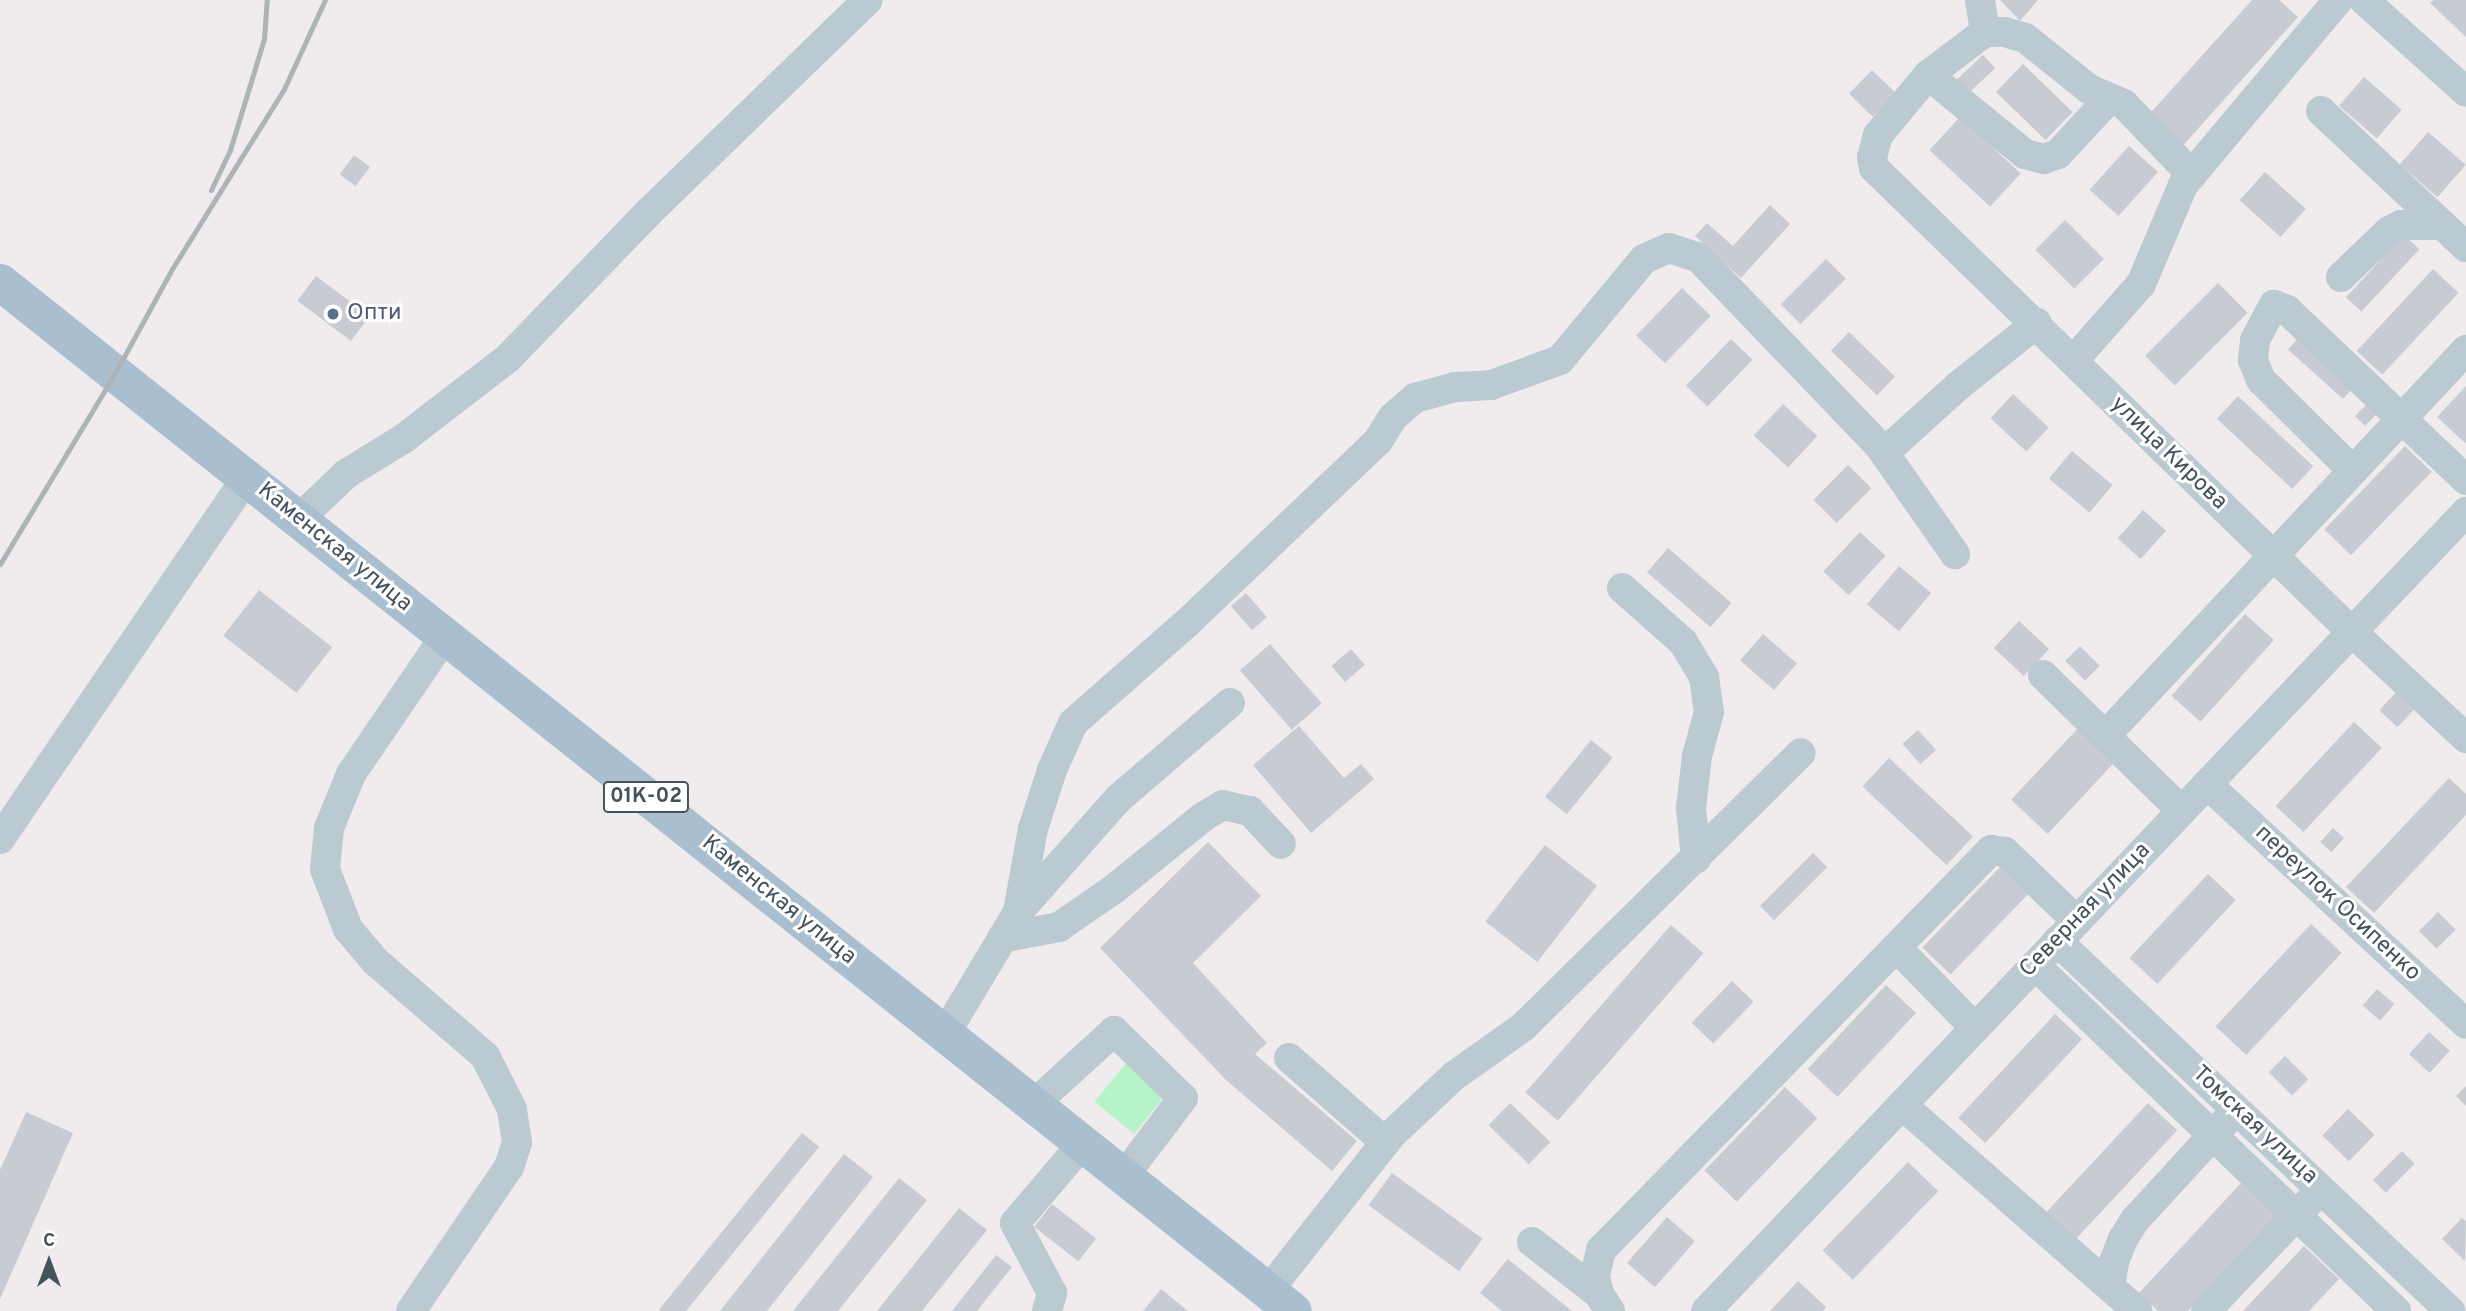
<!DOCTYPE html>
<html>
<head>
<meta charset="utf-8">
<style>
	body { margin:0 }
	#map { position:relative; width:2466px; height:1311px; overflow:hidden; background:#f0eced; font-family:Overpass,sans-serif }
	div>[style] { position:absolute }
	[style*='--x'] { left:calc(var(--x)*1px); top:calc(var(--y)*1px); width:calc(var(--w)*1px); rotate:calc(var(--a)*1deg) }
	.green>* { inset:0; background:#b6f3c8; transform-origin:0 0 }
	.building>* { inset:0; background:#c8ccd2; transform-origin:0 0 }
	.minor>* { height:30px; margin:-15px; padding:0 15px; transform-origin:15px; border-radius:15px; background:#bbc9d1 }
	.major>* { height:37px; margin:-18.5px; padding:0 18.5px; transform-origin:18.5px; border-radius:18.5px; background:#a9bfcf }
	.rail>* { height:5px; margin:-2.5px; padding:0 2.5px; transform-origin:2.5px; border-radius:2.5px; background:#aeb3b8 }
	.dots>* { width:19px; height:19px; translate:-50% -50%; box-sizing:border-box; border:4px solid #fff; border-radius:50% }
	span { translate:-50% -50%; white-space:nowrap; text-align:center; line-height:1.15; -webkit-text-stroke:6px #fff; paint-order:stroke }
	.shield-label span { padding:2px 5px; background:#fff; border:2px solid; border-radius:5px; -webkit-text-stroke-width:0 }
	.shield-label { font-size:21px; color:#43525c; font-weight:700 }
	.service-label { font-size:23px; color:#4e5e75 }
	.left { translate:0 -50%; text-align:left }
	.street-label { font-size:23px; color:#43525c }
	.north { position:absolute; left:14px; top:1227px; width:70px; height:70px; -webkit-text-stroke:5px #fff; paint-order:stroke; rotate:0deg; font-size:19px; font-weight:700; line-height:28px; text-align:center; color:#43525c }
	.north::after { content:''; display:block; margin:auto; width:24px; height:32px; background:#43525c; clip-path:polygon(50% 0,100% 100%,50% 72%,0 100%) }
</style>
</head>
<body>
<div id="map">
	<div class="green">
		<i style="left:1126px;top:1063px;width:51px;height:50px;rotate:39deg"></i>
	</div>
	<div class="building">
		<i style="clip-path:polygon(2000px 0,2038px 0,2020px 21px)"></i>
		<i style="clip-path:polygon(2252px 0,2279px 0,2298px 17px,2179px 150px,2145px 119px)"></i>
		<i style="clip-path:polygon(2434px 0,2466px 0,2466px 37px,2430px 3px)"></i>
		<i style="left:1983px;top:55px;width:18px;height:42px;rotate:47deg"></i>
		<i style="left:2023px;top:64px;width:69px;height:39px;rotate:44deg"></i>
		<i style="left:1872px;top:70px;width:33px;height:33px;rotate:44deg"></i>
		<i style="left:2364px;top:77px;width:50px;height:38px;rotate:41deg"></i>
		<i style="left:1960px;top:117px;width:83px;height:45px;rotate:43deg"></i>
		<i style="left:2428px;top:132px;width:50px;height:43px;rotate:41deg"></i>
		<i style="left:2129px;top:146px;width:39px;height:59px;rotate:42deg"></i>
		<i style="left:354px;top:155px;width:20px;height:24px;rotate:37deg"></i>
		<i style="left:2265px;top:172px;width:55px;height:38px;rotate:42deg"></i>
		<i style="clip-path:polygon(1770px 205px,1790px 224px,1741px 278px,1695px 236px,1707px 223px,1733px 246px)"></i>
		<i style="left:2065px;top:220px;width:55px;height:42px;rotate:45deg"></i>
		<i style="left:2404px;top:235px;width:21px;height:85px;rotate:43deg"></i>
		<i style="left:1826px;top:259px;width:28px;height:64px;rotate:45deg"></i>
		<i style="left:2433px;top:269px;width:35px;height:112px;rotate:43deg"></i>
		<i style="left:316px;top:276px;width:67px;height:31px;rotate:37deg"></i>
		<i style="left:2218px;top:283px;width:42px;height:103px;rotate:45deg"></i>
		<i style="left:1682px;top:288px;width:40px;height:66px;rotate:44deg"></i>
		<i style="left:1849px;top:332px;width:64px;height:26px;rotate:44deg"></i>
		<i style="left:2302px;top:334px;width:74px;height:21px;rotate:42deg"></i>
		<i style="left:1731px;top:339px;width:30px;height:65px;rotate:44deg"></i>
		<i style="clip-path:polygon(2466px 386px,2466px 442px,2465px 443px,2437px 417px)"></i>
		<i style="left:2013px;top:394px;width:49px;height:33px;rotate:43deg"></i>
		<i style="left:2238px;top:396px;width:103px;height:31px;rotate:43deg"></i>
		<i style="left:1783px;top:404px;width:47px;height:43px;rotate:43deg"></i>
		<i style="left:2367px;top:404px;width:14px;height:17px;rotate:45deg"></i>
		<i style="left:2405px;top:446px;width:37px;height:116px;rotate:44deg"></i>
		<i style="left:2072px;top:451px;width:53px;height:36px;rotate:40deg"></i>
		<i style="left:1848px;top:465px;width:33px;height:49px;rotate:45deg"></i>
		<i style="left:2143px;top:510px;width:31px;height:38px;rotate:42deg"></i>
		<i style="left:1860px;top:532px;width:35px;height:54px;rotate:43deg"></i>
		<i style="left:1668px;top:548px;width:84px;height:32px;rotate:41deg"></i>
		<i style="left:1899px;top:566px;width:42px;height:50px;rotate:40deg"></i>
		<i style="left:259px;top:590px;width:93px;height:58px;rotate:38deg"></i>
		<i style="left:1246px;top:593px;width:32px;height:20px;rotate:49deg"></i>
		<i style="left:2245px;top:614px;width:39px;height:110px;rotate:42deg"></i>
		<i style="left:2019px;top:621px;width:41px;height:37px;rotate:43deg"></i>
		<i style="left:1763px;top:634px;width:45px;height:35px;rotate:41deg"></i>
		<i style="left:1270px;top:644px;width:79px;height:40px;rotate:49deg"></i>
		<i style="left:2080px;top:646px;width:28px;height:21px;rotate:45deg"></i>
		<i style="left:1351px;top:649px;width:21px;height:26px;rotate:49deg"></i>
		<i style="left:2399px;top:689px;width:25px;height:29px;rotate:43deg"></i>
		<i style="left:2354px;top:722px;width:38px;height:115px;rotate:43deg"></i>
		<i style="clip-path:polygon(1299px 726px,1344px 778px,1361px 764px,1374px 779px,1311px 833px,1253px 765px)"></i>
		<i style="left:2080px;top:726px;width:50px;height:101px;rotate:43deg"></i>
		<i style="left:1918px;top:730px;width:27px;height:21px;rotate:48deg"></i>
		<i style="left:1591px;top:740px;width:28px;height:73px;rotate:39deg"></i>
		<i style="left:1889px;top:758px;width:115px;height:39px;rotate:43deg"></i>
		<i style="clip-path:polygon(2449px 778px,2466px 794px,2466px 815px,2374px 913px,2346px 887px)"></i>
		<i style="left:2333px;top:828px;width:15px;height:19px;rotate:42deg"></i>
		<i style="clip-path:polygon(1208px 842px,1261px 896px,1193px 963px,1267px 1043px,1255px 1054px,1357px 1141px,1332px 1171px,1226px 1080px,1100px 948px)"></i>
		<i style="left:1545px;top:845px;width:66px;height:97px;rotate:38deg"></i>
		<i style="left:1813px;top:853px;width:20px;height:75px;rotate:45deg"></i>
		<i style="left:2003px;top:864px;width:39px;height:116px;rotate:44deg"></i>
		<i style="left:2208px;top:874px;width:38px;height:115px;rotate:43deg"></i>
		<i style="left:2438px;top:912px;width:25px;height:27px;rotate:45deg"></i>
		<i style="left:2311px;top:924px;width:42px;height:140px;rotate:43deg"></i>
		<i style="left:1671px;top:925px;width:43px;height:222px;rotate:41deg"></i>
		<i style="left:1732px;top:981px;width:30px;height:58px;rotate:44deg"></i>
		<i style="left:1886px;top:985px;width:41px;height:115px;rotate:43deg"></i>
		<i style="left:2377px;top:989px;width:23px;height:22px;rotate:41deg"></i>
		<i style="left:2055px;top:1014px;width:37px;height:142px;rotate:43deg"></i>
		<i style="left:2429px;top:1032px;width:28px;height:30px;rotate:42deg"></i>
		<i style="left:2285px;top:1056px;width:33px;height:23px;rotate:45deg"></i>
		<i style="clip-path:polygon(2466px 1086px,2466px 1106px,2456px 1096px)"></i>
		<i style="left:1785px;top:1087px;width:45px;height:116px;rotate:44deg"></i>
		<i style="left:1510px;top:1103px;width:56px;height:31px;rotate:44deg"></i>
		<i style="left:2148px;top:1103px;width:40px;height:150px;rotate:43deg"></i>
		<i style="left:2348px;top:1109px;width:37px;height:37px;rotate:44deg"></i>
		<i style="clip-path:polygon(26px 1112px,73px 1133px,0 1299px,0 1170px)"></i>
		<i style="left:802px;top:1133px;width:22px;height:227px;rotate:39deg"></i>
		<i style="left:2402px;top:1151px;width:18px;height:41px;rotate:45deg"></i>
		<i style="clip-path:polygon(844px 1154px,873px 1177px,767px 1311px,720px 1311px)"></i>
		<i style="left:1908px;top:1162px;width:42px;height:123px;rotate:44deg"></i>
		<i style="left:1392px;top:1173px;width:112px;height:40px;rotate:36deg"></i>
		<i style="clip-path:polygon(899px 1178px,927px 1200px,838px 1311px,793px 1311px)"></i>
		<i style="clip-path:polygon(2241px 1183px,2277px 1216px,2188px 1311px,2158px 1311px,2139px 1293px)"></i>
		<i style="left:1052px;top:1204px;width:56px;height:29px;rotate:38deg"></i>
		<i style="clip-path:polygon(959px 1208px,987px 1230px,922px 1311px,877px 1311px)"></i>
		<i style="left:1667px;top:1217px;width:37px;height:61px;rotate:41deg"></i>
		<i style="clip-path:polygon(2462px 1218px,2466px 1221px,2465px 1261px,2442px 1239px)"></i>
		<i style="clip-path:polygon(2304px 1246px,2339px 1279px,2309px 1311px,2243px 1311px)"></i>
		<i style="clip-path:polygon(996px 1255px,1012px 1267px,977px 1311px,952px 1311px)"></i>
		<i style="clip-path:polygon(1508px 1259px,1572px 1311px,1502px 1311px,1480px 1293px)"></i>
		<i style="clip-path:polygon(1798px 1281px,1826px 1307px,1823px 1311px,1770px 1311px)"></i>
		<i style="clip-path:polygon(1161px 1289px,1188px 1311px,1143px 1311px)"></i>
	</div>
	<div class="minor">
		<i style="--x:1980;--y:0;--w:32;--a:81"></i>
		<i style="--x:2364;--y:0;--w:137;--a:42"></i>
		<i style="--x:1928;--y:75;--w:125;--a:39.2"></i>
		<i style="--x:2025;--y:154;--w:20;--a:15"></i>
		<i style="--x:2044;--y:159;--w:15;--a:-20"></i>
		<i style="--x:2058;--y:154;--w:76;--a:-47.1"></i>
		<i style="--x:2321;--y:111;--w:199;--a:43.2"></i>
		<i style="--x:2192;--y:175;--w:98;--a:-133.8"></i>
		<i style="--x:2124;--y:104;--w:38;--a:-157"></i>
		<i style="--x:2089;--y:89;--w:82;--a:-141.4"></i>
		<i style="--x:2025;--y:38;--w:22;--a:-164"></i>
		<i style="--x:2004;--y:32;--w:19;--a:180"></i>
		<i style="--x:1985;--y:32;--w:71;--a:143"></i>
		<i style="--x:1928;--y:75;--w:78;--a:129.8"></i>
		<i style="--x:1878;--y:135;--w:23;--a:105"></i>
		<i style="--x:1872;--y:157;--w:11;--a:80"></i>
		<i style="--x:1874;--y:168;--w:666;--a:44.15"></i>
		<i style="--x:2352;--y:632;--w:156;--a:42.9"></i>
		<i style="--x:2341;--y:277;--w:66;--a:-43.8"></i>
		<i style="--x:2389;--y:231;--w:13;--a:-27"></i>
		<i style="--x:2401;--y:225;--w:42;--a:0"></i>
		<i style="--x:2073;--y:361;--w:103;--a:-48.6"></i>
		<i style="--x:2141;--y:284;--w:108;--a:-67"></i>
		<i style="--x:2183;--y:185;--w:241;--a:-50"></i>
		<i style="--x:1880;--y:447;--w:131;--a:55"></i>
		<i style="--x:2353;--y:471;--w:129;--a:-135.3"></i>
		<i style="--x:2261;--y:380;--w:22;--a:-112"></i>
		<i style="--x:2253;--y:360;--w:20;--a:-84"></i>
		<i style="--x:2255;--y:340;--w:40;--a:-62"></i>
		<i style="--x:2274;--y:305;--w:14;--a:21"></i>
		<i style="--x:2287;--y:310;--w:247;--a:43.5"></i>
		<i style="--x:298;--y:520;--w:66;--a:-43.8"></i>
		<i style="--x:346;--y:474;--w:67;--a:-31.6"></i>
		<i style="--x:403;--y:439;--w:133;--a:-37.6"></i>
		<i style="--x:508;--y:358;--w:204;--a:-46"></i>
		<i style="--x:650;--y:211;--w:303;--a:-44.1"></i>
		<i style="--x:1622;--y:588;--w:81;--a:41.5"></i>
		<i style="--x:1683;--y:642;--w:41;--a:59"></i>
		<i style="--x:1704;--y:677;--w:35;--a:82"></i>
		<i style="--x:1709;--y:712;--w:46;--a:105.3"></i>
		<i style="--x:1697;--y:756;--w:52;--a:96.6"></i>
		<i style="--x:1691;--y:808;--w:51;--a:84.4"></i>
		<i style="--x:2043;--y:675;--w:194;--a:44.4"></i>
		<i style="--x:2105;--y:736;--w:529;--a:-46.92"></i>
		<i style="--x:2207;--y:784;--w:353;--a:42.8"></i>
		<i style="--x:0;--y:839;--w:437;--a:-55.7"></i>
		<i style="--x:1018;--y:912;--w:152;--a:-48.5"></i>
		<i style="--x:1119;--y:798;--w:146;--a:-40.6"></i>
		<i style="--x:1002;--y:938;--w:58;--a:-10.9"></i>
		<i style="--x:1059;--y:927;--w:67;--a:-34.6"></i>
		<i style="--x:1114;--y:889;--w:114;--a:-39"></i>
		<i style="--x:1203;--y:817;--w:23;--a:-31"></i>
		<i style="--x:1223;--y:805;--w:28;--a:13"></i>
		<i style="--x:1250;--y:811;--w:45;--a:46.8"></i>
		<i style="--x:2057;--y:941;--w:540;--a:43.27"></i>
		<i style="--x:1897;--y:948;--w:112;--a:45.7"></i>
		<i style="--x:2035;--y:965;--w:500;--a:43.78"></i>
		<i style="--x:945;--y:1034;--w:142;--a:-59.1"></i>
		<i style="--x:1018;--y:912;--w:84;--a:-79.8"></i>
		<i style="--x:1033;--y:829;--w:62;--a:-72.1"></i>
		<i style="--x:1052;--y:770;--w:51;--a:-65.9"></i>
		<i style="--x:1073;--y:723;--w:154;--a:-41.3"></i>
		<i style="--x:1189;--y:621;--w:261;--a:-43.6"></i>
		<i style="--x:1378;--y:441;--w:28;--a:-58"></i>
		<i style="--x:1393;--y:417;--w:29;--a:-41"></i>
		<i style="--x:1415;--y:398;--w:41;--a:-15.4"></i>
		<i style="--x:1455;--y:387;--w:36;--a:-3"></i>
		<i style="--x:1491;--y:385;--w:73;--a:-19.9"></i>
		<i style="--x:1560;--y:360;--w:131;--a:-50.3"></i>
		<i style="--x:1644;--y:259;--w:27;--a:-24"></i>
		<i style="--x:1669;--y:248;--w:32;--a:18"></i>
		<i style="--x:1699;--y:258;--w:269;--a:46.2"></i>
		<i style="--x:1885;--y:452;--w:98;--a:-42.1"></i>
		<i style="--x:1958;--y:386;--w:101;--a:-38.6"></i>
		<i style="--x:1289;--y:1058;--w:128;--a:41.2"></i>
		<i style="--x:1033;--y:1105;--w:110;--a:-42.4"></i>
		<i style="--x:1114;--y:1031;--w:96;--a:44.2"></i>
		<i style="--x:1183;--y:1098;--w:98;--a:127.1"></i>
		<i style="--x:1902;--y:1105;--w:313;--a:41.2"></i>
		<i style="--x:1532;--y:1242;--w:85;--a:37.8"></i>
		<i style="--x:2110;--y:1287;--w:25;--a:-81"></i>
		<i style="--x:2114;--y:1262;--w:25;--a:-69"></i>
		<i style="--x:2123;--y:1239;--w:22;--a:-58"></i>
		<i style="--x:2135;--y:1220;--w:136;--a:-47.4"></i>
		<i style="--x:1268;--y:1291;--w:200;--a:-51.7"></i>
		<i style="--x:1392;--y:1134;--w:85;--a:-43.1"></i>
		<i style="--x:1454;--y:1076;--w:85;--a:-35.4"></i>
		<i style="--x:1523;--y:1027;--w:390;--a:-44.6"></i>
		<i style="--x:411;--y:1311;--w:174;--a:-55.8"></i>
		<i style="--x:509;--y:1167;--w:26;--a:-72"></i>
		<i style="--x:517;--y:1142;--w:33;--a:-99"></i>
		<i style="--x:512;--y:1109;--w:59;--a:-117"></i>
		<i style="--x:485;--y:1056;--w:144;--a:-139.2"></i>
		<i style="--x:376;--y:962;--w:43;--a:-130.3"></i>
		<i style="--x:348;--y:929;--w:64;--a:-111"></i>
		<i style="--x:325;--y:869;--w:41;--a:-84.4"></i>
		<i style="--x:329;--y:828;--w:58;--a:-67.8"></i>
		<i style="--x:351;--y:774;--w:167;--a:-55.7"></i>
		<i style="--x:1047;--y:1311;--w:19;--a:-74"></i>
		<i style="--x:1052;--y:1293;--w:79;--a:-117.9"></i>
		<i style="--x:1015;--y:1223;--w:105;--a:-49.6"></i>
		<i style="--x:1610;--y:1311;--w:20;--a:-123"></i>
		<i style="--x:1599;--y:1294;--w:18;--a:-103"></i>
		<i style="--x:1595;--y:1276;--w:27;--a:-77"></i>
		<i style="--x:1601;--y:1250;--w:559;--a:-45.73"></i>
		<i style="--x:1991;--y:850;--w:14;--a:8"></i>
		<i style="--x:2005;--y:852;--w:100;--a:43.8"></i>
		<i style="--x:1706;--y:1311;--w:1103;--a:-46.43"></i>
		<i style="--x:2206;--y:1311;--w:150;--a:-46.6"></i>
	</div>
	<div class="major">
		<i style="--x:0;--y:282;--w:1652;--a:38.51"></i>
	</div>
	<div class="rail">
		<i style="--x:211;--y:190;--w:44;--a:-64.6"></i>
		<i style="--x:230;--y:150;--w:116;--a:-73"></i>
		<i style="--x:264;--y:39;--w:39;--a:-86"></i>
		<i style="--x:0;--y:564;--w:223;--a:-58.9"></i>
		<i style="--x:115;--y:373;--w:119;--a:-61.3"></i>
		<i style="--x:172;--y:269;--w:212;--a:-58.1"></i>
		<i style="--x:284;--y:89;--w:98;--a:-65.3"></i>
	</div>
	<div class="dots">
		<i style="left:333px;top:314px;background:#5c6f8a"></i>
	</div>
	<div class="shield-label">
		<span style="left:646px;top:797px">01К-02</span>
	</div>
	<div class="service-label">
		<span class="left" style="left:347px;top:314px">Опти</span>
	</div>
	<div class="street-label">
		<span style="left:2168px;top:454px;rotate:44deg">улица Кирова</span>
		<span style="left:334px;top:548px;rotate:39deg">Каменская улица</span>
		<span style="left:778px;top:901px;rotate:39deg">Каменская улица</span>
		<span style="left:2337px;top:904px;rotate:43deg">переулок Осипенко</span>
		<span style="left:2086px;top:911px;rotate:-46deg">Северная улица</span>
		<span style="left:2254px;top:1126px;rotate:43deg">Томская улица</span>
	</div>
	<div class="north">С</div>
</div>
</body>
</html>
